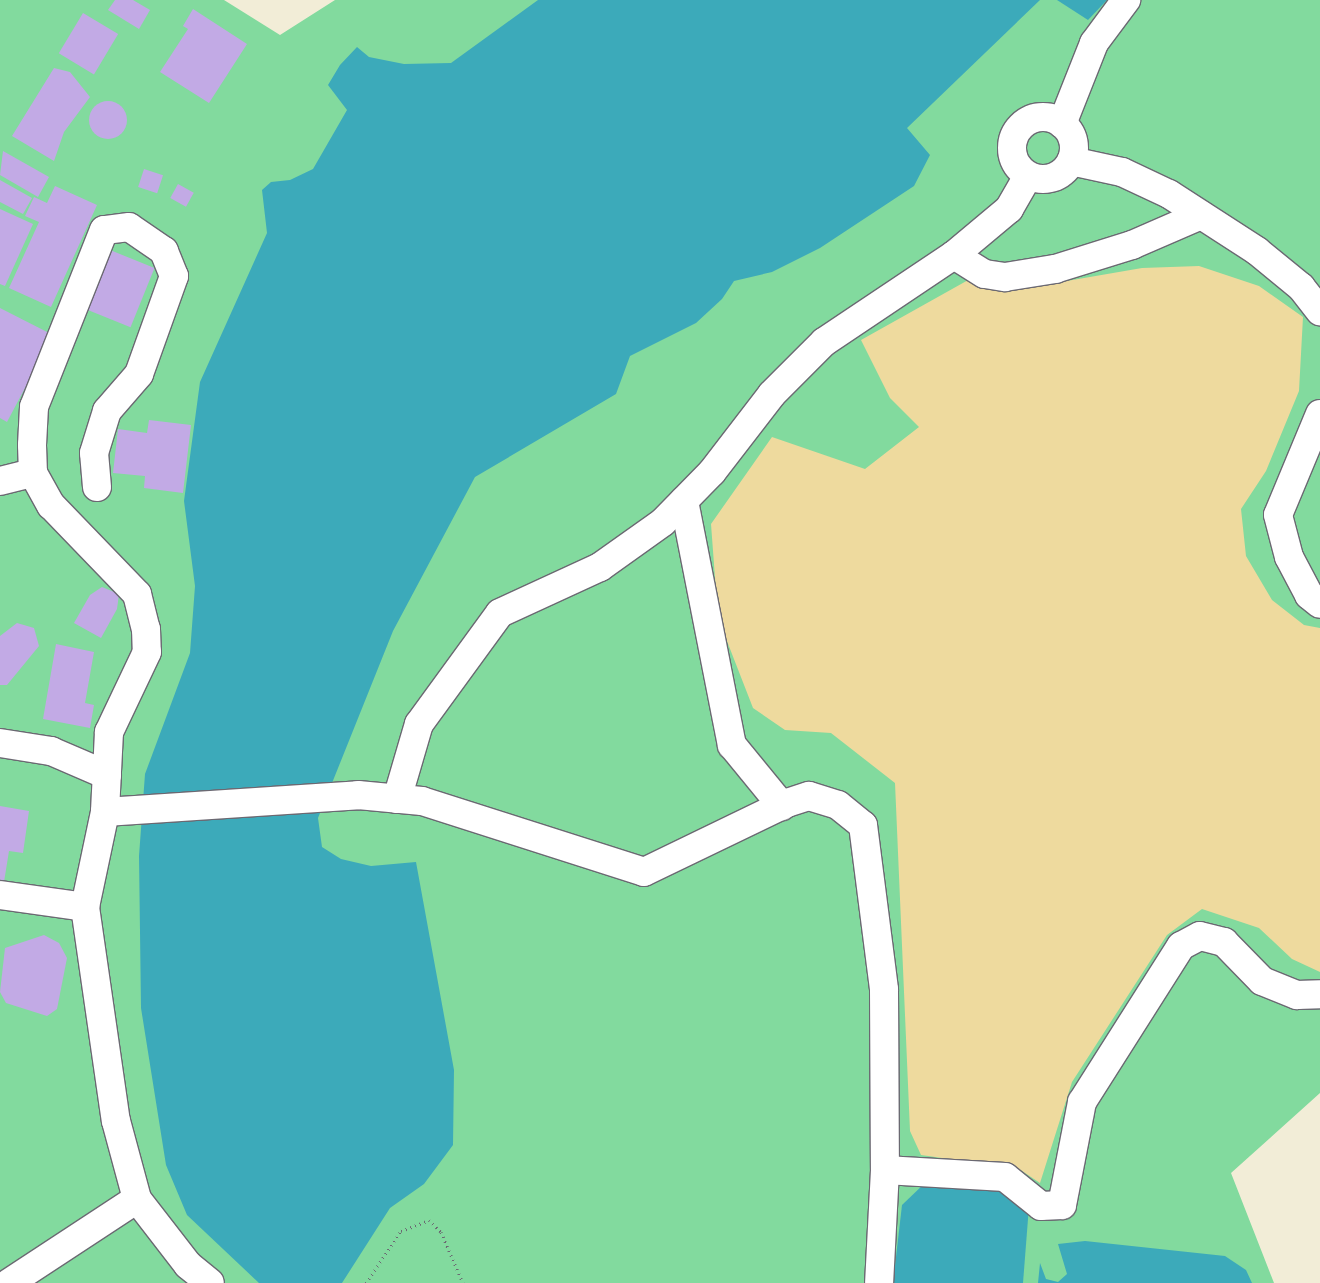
<!DOCTYPE html>
<html>
<head>
<meta charset="utf-8">
<style>
	body { margin:0 }
	#map { position:relative; width:1320px; height:1283px; overflow:hidden; background:#f2edd7; font-family:Caveat,sans-serif }
	div>[style] { position:absolute }
	[style*='--x'] { left:calc(var(--x)*1px); top:calc(var(--y)*1px); width:calc(var(--w)*1px); rotate:calc(var(--a)*1deg) }
	.green>* { inset:0; background:#82da9e }
	.sand>* { inset:0; background:#eeda9e }
	.water>* { inset:0; background:#3caaba }
	.building>* { inset:0; background:#c2aae5; transform-origin:0 0 }
	.round { border-radius:50% }
	.path>* { height:3px; margin-top:-1.5px; transform-origin:0; background:repeating-linear-gradient(90deg,#6b6972 0 1px,transparent 0 5px) }
	.roads { filter:drop-shadow(1px 0 #6b6972) drop-shadow(-1px 0 #6b6972) drop-shadow(0 1px #6b6972) drop-shadow(0 -1px #6b6972) }
	.minor>* { height:28px; margin:-14px; padding:0 14px; transform-origin:14px; border-radius:14px; background:#fff }
	.minor>.ring { margin:-14px; padding:0; box-sizing:content-box; background:none; border:28px solid #fff; border-radius:50% }
	span { translate:-50% -50%; white-space:nowrap; text-align:center; line-height:1.15; -webkit-text-stroke:5px #fbf7ec; paint-order:stroke }
</style>
</head>
<body>
<div id="map">
	<div class="green">
		<i style="clip-path:polygon(0 0,224px 0,280px 35px,335px 0,1320px 0,1320px 1093px,1231px 1173px,1274px 1283px,0 1283px)"></i>
	</div>
	<div class="sand">
		<i style="clip-path:polygon(1199px 266px,1259px 286px,1303px 317px,1299px 391px,1266px 471px,1241px 509px,1246px 556px,1272px 600px,1304px 625px,1320px 628px,1320px 972px,1292px 959px,1259px 928px,1202px 909px,1167px 935px,1072px 1082px,1040px 1183px,1019px 1169px,921px 1155px,910px 1131px,895px 783px,831px 733px,785px 730px,753px 708px,718px 618px,711px 524px,772px 437px,865px 469px,919px 427px,890px 398px,861px 340px,970px 279px,1003px 292px,1142px 268px)"></i>
	</div>
	<div class="water">
		<i style="clip-path:polygon(538px 0,1040px 0,907px 128px,930px 155px,914px 186px,820px 248px,772px 272px,734px 281px,722px 299px,696px 323px,630px 356px,616px 394px,475px 477px,393px 631px,318px 818px,322px 847px,341px 859px,371px 866px,416px 862px,454px 1070px,453px 1145px,424px 1184px,390px 1208px,342px 1283px,259px 1283px,187px 1215px,166px 1165px,141px 1008px,139px 856px,145px 774px,190px 653px,195px 586px,184px 501px,200px 382px,267px 233px,262px 190px,271px 182px,290px 180px,313px 169px,347px 110px,328px 85px,340px 65px,357px 47px,369px 57px,404px 64px,451px 63px)"></i>
		<i style="clip-path:polygon(1057px 0,1107px 0,1088px 20px)"></i>
		<i style="clip-path:polygon(926px 1182px,992px 1185px,1029px 1206px,1023px 1283px,893px 1283px,902px 1205px)"></i>
		<i style="clip-path:polygon(1085px 1241px,1225px 1256px,1246px 1270px,1252px 1283px,1038px 1283px,1040px 1263px,1046px 1279px,1058px 1282px,1067px 1274px,1058px 1244px)"></i>
	</div>
	<div class="building">
		<i style="clip-path:polygon(115px 0,133px 0,150px 10px,139px 29px,108px 10px)"></i>
		<i style="clip-path:polygon(193px 9px,247px 44px,209px 103px,160px 72px,188px 29px,183px 26px)"></i>
		<i style="left:83px;top:13px;width:41px;height:47px;rotate:31deg"></i>
		<i style="clip-path:polygon(54px 68px,70px 72px,90px 97px,64px 132px,54px 161px,12px 136px)"></i>
		<i class="round" style="left:89px;top:101px;width:38px;height:38px"></i>
		<i style="clip-path:polygon(3px 151px,49px 177px,38px 197px,0 175px)"></i>
		<i style="left:144px;top:169px;width:20px;height:19px;rotate:18deg"></i>
		<i style="clip-path:polygon(0 180px,32px 198px,23px 214px,0 202px)"></i>
		<i style="left:178px;top:184px;width:18px;height:16px;rotate:29deg"></i>
		<i style="clip-path:polygon(55px 186px,97px 205px,51px 307px,9px 288px,39px 222px,25px 216px,34px 197px,47px 203px)"></i>
		<i style="clip-path:polygon(0 209px,33px 224px,5px 286px,0 284px)"></i>
		<i style="left:110px;top:250px;width:48px;height:64px;rotate:22deg"></i>
		<i style="clip-path:polygon(0 308px,53px 335px,7px 422px,0 418px)"></i>
		<i style="clip-path:polygon(149px 420px,191px 425px,183px 493px,144px 488px,145px 476px,113px 473px,118px 429px,147px 433px)"></i>
		<i style="clip-path:polygon(102px 587px,119px 594px,117px 609px,101px 638px,74px 623px,90px 595px)"></i>
		<i style="clip-path:polygon(17px 623px,34px 628px,39px 646px,7px 685px,0 685px,0 636px)"></i>
		<i style="clip-path:polygon(56px 644px,94px 652px,85px 703px,94px 705px,90px 728px,43px 719px)"></i>
		<i style="clip-path:polygon(0 806px,29px 811px,23px 853px,9px 851px,4px 882px,0 881px)"></i>
		<i style="clip-path:polygon(44px 935px,59px 943px,67px 958px,57px 1009px,47px 1016px,6px 1003px,0 992px,5px 948px)"></i>
	</div>
	<div class="path">
		<i style="--x:366;--y:1283;--w:63;--a:-56.1"></i>
		<i style="--x:401;--y:1231;--w:30;--a:-21"></i>
		<i style="--x:429;--y:1220;--w:17;--a:45"></i>
		<i style="--x:441;--y:1232;--w:56;--a:66.7"></i>
	</div>
	<div class="roads">
		<div class="minor">
			<i class="ring" style="left:1012px;top:117px;width:34px;height:34px"></i>
			<i style="--x:1062;--y:124;--w:87;--a:-68.4"></i>
			<i style="--x:1094;--y:43;--w:54;--a:-53.3"></i>
			<i style="--x:1071;--y:161;--w:52;--a:12.2"></i>
			<i style="--x:1122;--y:172;--w:52;--a:25.1"></i>
			<i style="--x:1169;--y:194;--w:105;--a:32.9"></i>
			<i style="--x:1257;--y:251;--w:57;--a:39.3"></i>
			<i style="--x:1301;--y:287;--w:31;--a:52"></i>
			<i style="--x:954;--y:255;--w:36;--a:32"></i>
			<i style="--x:985;--y:274;--w:20;--a:9"></i>
			<i style="--x:1005;--y:277;--w:51;--a:-9.1"></i>
			<i style="--x:1055;--y:269;--w:81;--a:-17.3"></i>
			<i style="--x:1132;--y:245;--w:75;--a:-23.5"></i>
			<i style="--x:1320;--y:414;--w:109;--a:112.6"></i>
			<i style="--x:1278;--y:515;--w:43;--a:75.3"></i>
			<i style="--x:1289;--y:557;--w:43;--a:62.2"></i>
			<i style="--x:1309;--y:595;--w:14;--a:39"></i>
			<i style="--x:0;--y:481;--w:34;--a:-14"></i>
			<i style="--x:97;--y:487;--w:34;--a:-95"></i>
			<i style="--x:94;--y:453;--w:44;--a:-72.8"></i>
			<i style="--x:107;--y:411;--w:49;--a:-49.1"></i>
			<i style="--x:139;--y:374;--w:104;--a:-70.3"></i>
			<i style="--x:174;--y:276;--w:27;--a:-112"></i>
			<i style="--x:164;--y:251;--w:42;--a:-145.6"></i>
			<i style="--x:129;--y:227;--w:25;--a:173"></i>
			<i style="--x:104;--y:230;--w:190;--a:111.6"></i>
			<i style="--x:34;--y:407;--w:38;--a:93"></i>
			<i style="--x:32;--y:445;--w:28;--a:88"></i>
			<i style="--x:33;--y:473;--w:37;--a:61"></i>
			<i style="--x:51;--y:505;--w:124;--a:46"></i>
			<i style="--x:137;--y:594;--w:36;--a:76"></i>
			<i style="--x:146;--y:629;--w:23;--a:88"></i>
			<i style="--x:147;--y:652;--w:89;--a:115.4"></i>
			<i style="--x:109;--y:732;--w:80;--a:92.9"></i>
			<i style="--x:105;--y:812;--w:97;--a:101.9"></i>
			<i style="--x:85;--y:907;--w:216;--a:81.8"></i>
			<i style="--x:116;--y:1121;--w:81;--a:74.9"></i>
			<i style="--x:684;--y:501;--w:249;--a:78.9"></i>
			<i style="--x:732;--y:745;--w:79;--a:50.7"></i>
			<i style="--x:0;--y:743;--w:52;--a:8.9"></i>
			<i style="--x:51;--y:751;--w:61;--a:23.2"></i>
			<i style="--x:397;--y:799;--w:78;--a:-73.7"></i>
			<i style="--x:419;--y:724;--w:137;--a:-53.9"></i>
			<i style="--x:500;--y:613;--w:110;--a:-24.7"></i>
			<i style="--x:600;--y:567;--w:77;--a:-35.5"></i>
			<i style="--x:663;--y:522;--w:70;--a:-45.6"></i>
			<i style="--x:712;--y:472;--w:98;--a:-52.4"></i>
			<i style="--x:772;--y:394;--w:74;--a:-45"></i>
			<i style="--x:824;--y:342;--w:156;--a:-33.8"></i>
			<i style="--x:954;--y:255;--w:72;--a:-39.9"></i>
			<i style="--x:1009;--y:209;--w:38;--a:-60"></i>
			<i style="--x:105;--y:812;--w:254;--a:-3.8"></i>
			<i style="--x:358;--y:795;--w:64;--a:5.4"></i>
			<i style="--x:422;--y:801;--w:233;--a:17.7"></i>
			<i style="--x:644;--y:872;--w:159;--a:-25.8"></i>
			<i style="--x:787;--y:803;--w:23;--a:-18"></i>
			<i style="--x:809;--y:796;--w:30;--a:17"></i>
			<i style="--x:838;--y:805;--w:32;--a:39"></i>
			<i style="--x:863;--y:825;--w:166;--a:82.7"></i>
			<i style="--x:884;--y:990;--w:180;--a:89.7"></i>
			<i style="--x:885;--y:1170;--w:113;--a:93"></i>
			<i style="--x:0;--y:895;--w:86;--a:8"></i>
			<i style="--x:885;--y:1170;--w:120;--a:3.3"></i>
			<i style="--x:1005;--y:1177;--w:46;--a:38.9"></i>
			<i style="--x:1041;--y:1206;--w:21;--a:-3"></i>
			<i style="--x:1062;--y:1205;--w:105;--a:-79"></i>
			<i style="--x:1082;--y:1102;--w:185;--a:-57.6"></i>
			<i style="--x:1181;--y:946;--w:21;--a:-28"></i>
			<i style="--x:1200;--y:936;--w:25;--a:14"></i>
			<i style="--x:1224;--y:942;--w:54;--a:45.7"></i>
			<i style="--x:1262;--y:981;--w:38;--a:22"></i>
			<i style="--x:1297;--y:995;--w:23;--a:-2"></i>
			<i style="--x:9;--y:1283;--w:153;--a:-33.3"></i>
			<i style="--x:137;--y:1199;--w:83;--a:52.3"></i>
			<i style="--x:188;--y:1265;--w:28;--a:39"></i>
		</div>
	</div>
</div>
</body>
</html>
